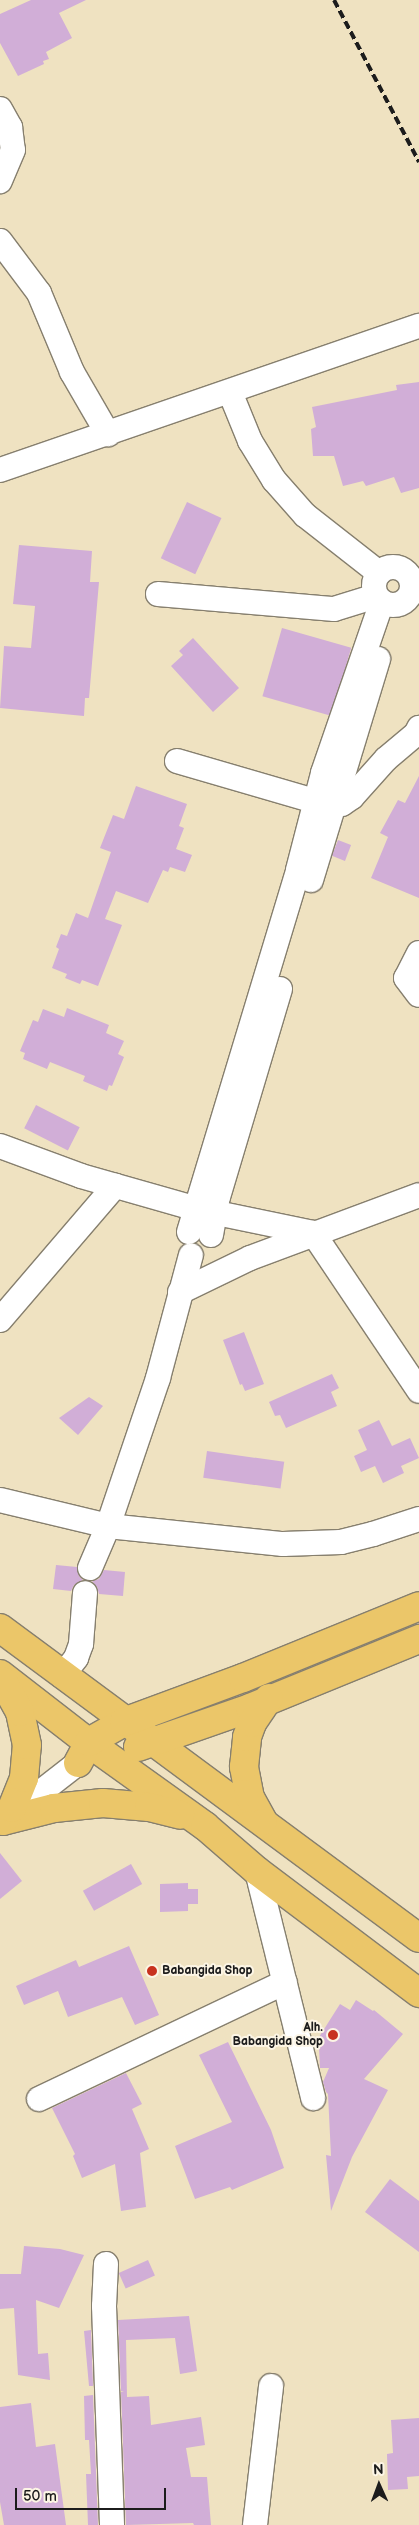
<!DOCTYPE html>
<html>
<head>
<meta charset="utf-8">
<style>
	body { margin:0 }
	#map { position:relative; width:419px; height:2525px; overflow:hidden; background:#efe2c1; font-family:"Balsamiq Sans",sans-serif }
	div>[style] { position:absolute }
	[style*='--x'] { left:calc(var(--x)*1px); top:calc(var(--y)*1px); width:calc(var(--w)*1px); rotate:calc(var(--a)*1deg) }
	.building>* { inset:0; background:#d1aed7; transform-origin:0 0 }
	.roads { filter:drop-shadow(1px 0 #867f6e) drop-shadow(-1px 0 #867f6e) drop-shadow(0 1px #867f6e) drop-shadow(0 -1px #867f6e) }
	.minor>* { height:24px; margin:-12px; padding:0 12px; transform-origin:12px; border-radius:12px; background:#fff }
	.minor>.ring { margin:-12px; padding:0; box-sizing:content-box; background:none; border:24px solid #fff; border-radius:50% }
	.major>* { height:28px; margin:-14px; padding:0 14px; transform-origin:14px; border-radius:14px; background:#ebc669 }
	.rail>* { height:4px; margin-top:-2px; transform-origin:0; background:repeating-linear-gradient(90deg,#1c1c1c 0 8px,transparent 0 12px) }
	.dots>* { width:14px; height:14px; translate:-50% -50%; box-sizing:border-box; border:2px solid #fcf5e5; border-radius:50% }
	span { translate:-50% -50%; white-space:nowrap; text-align:center; line-height:1.15; -webkit-text-stroke:4px #fcf5e5; paint-order:stroke }
	.poi-label { font-size:12px; color:#1c1c1c; font-weight:700 }
	.left { translate:0 -50%; text-align:left }
	.right { translate:-100% -50%; text-align:right }
	.north { position:absolute; left:354px; top:2460px; width:50px; height:50px; -webkit-text-stroke:4px #fcf5e5; paint-order:stroke; rotate:358deg; font-size:14px; font-weight:700; line-height:20px; text-align:center; color:#1c1c1c }
	.north::after { content:''; display:block; margin:auto; width:18px; height:22px; background:#1c1c1c; clip-path:polygon(50% 0,100% 100%,50% 72%,0 100%) }
	.scale { position:absolute; left:15px; top:2488px; width:151px; height:22px; box-sizing:border-box; border:2px solid #1c1c1c; border-top:0; padding-left:6px; font-size:15px; line-height:18px; white-space:nowrap; color:#1c1c1c; -webkit-text-stroke:4px #fcf5e5; paint-order:stroke }
</style>
</head>
<body>
<div id="map">
	<div class="building">
		<i style="clip-path:polygon(31px 0,86px 0,59px 13px,72px 38px,46px 52px,49px 59px,43px 61px,44px 64px,18px 76px,0 43px,0 14px)"></i>
		<i style="clip-path:polygon(419px 382px,419px 488px,401px 493px,394px 477px,366px 486px,363px 481px,343px 486px,334px 456px,313px 456px,311px 429px,316px 427px,312px 407px,397px 390px,396px 385px)"></i>
		<i style="left:187px;top:502px;width:38px;height:62px;rotate:25deg"></i>
		<i style="clip-path:polygon(19px 545px,92px 551px,90px 582px,99px 582px,89px 698px,85px 698px,84px 716px,0 708px,4px 646px,31px 648px,35px 606px,13px 604px)"></i>
		<i style="left:282px;top:628px;width:72px;height:71px;rotate:16deg"></i>
		<i style="clip-path:polygon(193px 638px,239px 688px,213px 712px,171px 666px,183px 655px,179px 651px)"></i>
		<i style="clip-path:polygon(419px 776px,419px 898px,371px 878px,388px 837px,380px 833px,398px 800px,405px 803px)"></i>
		<i style="clip-path:polygon(136px 786px,187px 804px,179px 826px,184px 828px,176px 849px,192px 855px,185px 872px,170px 867px,168px 872px,163px 870px,148px 903px,116px 891px,105px 919px,122px 925px,98px 986px,82px 980px,80px 984px,65px 978px,67px 974px,52px 968px,59px 949px,56px 947px,61px 934px,67px 936px,76px 913px,88px 918px,111px 852px,100px 848px,113px 815px,124px 819px)"></i>
		<i style="left:338px;top:840px;width:14px;height:17px;rotate:21deg"></i>
		<i style="clip-path:polygon(67px 1008px,109px 1025px,106px 1033px,124px 1041px,118px 1054px,124px 1057px,112px 1086px,109px 1085px,107px 1091px,83px 1081px,85px 1076px,50px 1062px,47px 1069px,23px 1059px,25px 1053px,20px 1051px,33px 1020px,38px 1022px,43px 1009px,64px 1017px)"></i>
		<i style="left:36px;top:1105px;width:49px;height:26px;rotate:27deg"></i>
		<i style="clip-path:polygon(244px 1332px,264px 1384px,245px 1391px,242px 1384px,240px 1385px,223px 1340px)"></i>
		<i style="clip-path:polygon(332px 1374px,339px 1388px,331px 1392px,337px 1406px,286px 1428px,280px 1415px,275px 1416px,269px 1402px)"></i>
		<i style="clip-path:polygon(89px 1397px,103px 1406px,78px 1435px,59px 1418px)"></i>
		<i style="clip-path:polygon(379px 1420px,392px 1446px,410px 1438px,419px 1458px,401px 1466px,404px 1473px,383px 1483px,375px 1466px,361px 1472px,354px 1456px,367px 1450px,358px 1430px)"></i>
		<i style="left:207px;top:1451px;width:78px;height:27px;rotate:8deg"></i>
		<i style="clip-path:polygon(56px 1565px,77px 1567px,79px 1576px,83px 1580px,74px 1585px,71px 1591px,53px 1589px)"></i>
		<i style="clip-path:polygon(104px 1570px,125px 1572px,123px 1596px,99px 1594px,97px 1587px,92px 1581px,99px 1579px)"></i>
		<i style="clip-path:polygon(0 1853px,22px 1881px,0 1899px)"></i>
		<i style="left:131px;top:1864px;width:23px;height:55px;rotate:61deg"></i>
		<i style="clip-path:polygon(188px 1883px,188px 1889px,198px 1889px,198px 1904px,188px 1904px,188px 1911px,160px 1912px,160px 1884px)"></i>
		<i style="clip-path:polygon(129px 1946px,159px 2015px,135px 2025px,122px 1997px,68px 2017px,58px 1991px,24px 2005px,16px 1986px,76px 1960px,79px 1967px)"></i>
		<i style="clip-path:polygon(356px 2000px,373px 2011px,374px 2010px,403px 2034px,364px 2079px,388px 2090px,352px 2157px,331px 2211px,326px 2155px,331px 2156px,328px 2094px,326px 2092px,323px 2082px,329px 2068px,320px 2068px,319px 2048px,314px 2045px,340px 2004px,350px 2010px)"></i>
		<i style="clip-path:polygon(228px 2042px,271px 2130px,284px 2168px,232px 2190px,230px 2187px,195px 2199px,175px 2146px,232px 2122px,199px 2055px)"></i>
		<i style="clip-path:polygon(126px 2073px,142px 2104px,132px 2109px,149px 2149px,140px 2153px,146px 2207px,121px 2211px,115px 2164px,82px 2178px,73px 2156px,75px 2154px,52px 2108px)"></i>
		<i style="clip-path:polygon(390px 2179px,419px 2201px,419px 2252px,365px 2212px)"></i>
		<i style="clip-path:polygon(24px 2246px,60px 2249px,84px 2255px,59px 2308px,36px 2300px,38px 2354px,48px 2353px,50px 2380px,18px 2375px,14px 2308px,0 2309px,0 2274px,21px 2274px)"></i>
		<i style="left:148px;top:2260px;width:17px;height:32px;rotate:66deg"></i>
		<i style="clip-path:polygon(189px 2316px,197px 2371px,180px 2374px,175px 2338px,126px 2340px,127px 2397px,149px 2396px,151px 2425px,201px 2417px,205px 2445px,186px 2448px,191px 2477px,207px 2477px,211px 2525px,194px 2525px,193px 2523px,126px 2525px,121px 2392px,124px 2391px,121px 2391px,118px 2320px)"></i>
		<i style="clip-path:polygon(91px 2330px,93px 2386px,89px 2386px,84px 2331px)"></i>
		<i style="clip-path:polygon(93px 2395px,98px 2525px,88px 2525px,86px 2474px,91px 2474px,89px 2440px,85px 2440px,84px 2396px)"></i>
		<i style="clip-path:polygon(31px 2403px,36px 2447px,55px 2444px,66px 2525px,4px 2525px,0 2502px,0 2407px)"></i>
		<i style="clip-path:polygon(419px 2418px,419px 2476px,407px 2477px,408px 2489px,388px 2490px,387px 2454px,393px 2453px,391px 2420px)"></i>
	</div>
	<div class="roads">
		<div class="minor">
			<i style="--x:0;--y:109;--w:21;--a:61"></i>
			<i style="--x:10;--y:127;--w:23;--a:83"></i>
			<i style="--x:13;--y:150;--w:34;--a:113"></i>
			<i style="--x:0;--y:241;--w:65;--a:53.1"></i>
			<i style="--x:39;--y:293;--w:86;--a:67.3"></i>
			<i style="--x:72;--y:372;--w:72;--a:59.9"></i>
			<i style="--x:230;--y:392;--w:53;--a:67.8"></i>
			<i style="--x:250;--y:441;--w:46;--a:58.4"></i>
			<i style="--x:274;--y:480;--w:47;--a:48.5"></i>
			<i style="--x:305;--y:515;--w:94;--a:38.1"></i>
			<i style="--x:0;--y:470;--w:443;--a:-19"></i>
			<i class="ring" style="left:374px;top:567px;width:14px;height:14px"></i>
			<i style="--x:158;--y:594;--w:177;--a:4.9"></i>
			<i style="--x:334;--y:609;--w:44;--a:-17.2"></i>
			<i style="--x:177;--y:761;--w:144;--a:16.2"></i>
			<i style="--x:315;--y:801;--w:27;--a:6"></i>
			<i style="--x:342;--y:804;--w:12;--a:-35"></i>
			<i style="--x:352;--y:797;--w:51;--a:-48.2"></i>
			<i style="--x:386;--y:759;--w:39;--a:-40"></i>
			<i style="--x:416;--y:734;--w:7;--a:-63"></i>
			<i style="--x:311;--y:880;--w:231;--a:-73.1"></i>
			<i style="--x:419;--y:953;--w:28;--a:117"></i>
			<i style="--x:406;--y:978;--w:21;--a:53"></i>
			<i style="--x:0;--y:1146;--w:86;--a:20.3"></i>
			<i style="--x:81;--y:1176;--w:121;--a:15.9"></i>
			<i style="--x:197;--y:1209;--w:118;--a:11.7"></i>
			<i style="--x:313;--y:1233;--w:190;--a:56.1"></i>
			<i style="--x:189;--y:1232;--w:378;--a:-73.2"></i>
			<i style="--x:298;--y:870;--w:100;--a:-75.5"></i>
			<i style="--x:323;--y:773;--w:181;--a:-71"></i>
			<i style="--x:211;--y:1235;--w:39;--a:-80"></i>
			<i style="--x:218;--y:1197;--w:217;--a:-73.4"></i>
			<i style="--x:180;--y:1292;--w:78;--a:-25.9"></i>
			<i style="--x:250;--y:1258;--w:180;--a:-20.4"></i>
			<i style="--x:0;--y:1320;--w:177;--a:-49.4"></i>
			<i style="--x:0;--y:1500;--w:111;--a:13.5"></i>
			<i style="--x:108;--y:1526;--w:176;--a:5.9"></i>
			<i style="--x:283;--y:1544;--w:58;--a:-2"></i>
			<i style="--x:341;--y:1542;--w:33;--a:-14"></i>
			<i style="--x:373;--y:1534;--w:48;--a:-18.1"></i>
			<i style="--x:90;--y:1568;--w:46;--a:-66.8"></i>
			<i style="--x:108;--y:1526;--w:156;--a:-71.3"></i>
			<i style="--x:158;--y:1378;--w:127;--a:-75"></i>
			<i style="--x:62;--y:1676;--w:23;--a:-52"></i>
			<i style="--x:76;--y:1658;--w:15;--a:-70"></i>
			<i style="--x:81;--y:1644;--w:51;--a:-85.5"></i>
			<i style="--x:6;--y:1819;--w:91;--a:-37.9"></i>
			<i style="--x:257;--y:1871;--w:234;--a:76.1"></i>
			<i style="--x:39;--y:2099;--w:272;--a:-25.4"></i>
			<i style="--x:106;--y:2264;--w:42;--a:92.7"></i>
			<i style="--x:104;--y:2306;--w:219;--a:87.9"></i>
			<i style="--x:255;--y:2525;--w:140;--a:-83.4"></i>
		</div>
		<div class="major">
			<i style="--x:0;--y:1628;--w:521;--a:36.5"></i>
			<i style="--x:0;--y:1674;--w:113;--a:37.8"></i>
			<i style="--x:89;--y:1743;--w:143;--a:35.6"></i>
			<i style="--x:205;--y:1826;--w:69;--a:40.9"></i>
			<i style="--x:257;--y:1871;--w:203;--a:37"></i>
			<i style="--x:138;--y:1747;--w:119;--a:-19.2"></i>
			<i style="--x:250;--y:1708;--w:183;--a:-22.2"></i>
			<i style="--x:78;--y:1763;--w:24;--a:-62"></i>
			<i style="--x:89;--y:1742;--w:40;--a:-29.7"></i>
			<i style="--x:124;--y:1722;--w:127;--a:-20.3"></i>
			<i style="--x:243;--y:1678;--w:190;--a:-22.2"></i>
			<i style="--x:3;--y:1821;--w:53;--a:-14.3"></i>
			<i style="--x:54;--y:1808;--w:49;--a:-5.8"></i>
			<i style="--x:103;--y:1803;--w:46;--a:5"></i>
			<i style="--x:149;--y:1807;--w:32;--a:14"></i>
			<i style="--x:3;--y:1821;--w:16;--a:-55"></i>
			<i style="--x:12;--y:1808;--w:32;--a:-68"></i>
			<i style="--x:24;--y:1778;--w:33;--a:-85"></i>
			<i style="--x:27;--y:1745;--w:34;--a:-102"></i>
			<i style="--x:20;--y:1712;--w:35;--a:-119"></i>
			<i style="--x:263;--y:1821;--w:26;--a:-119"></i>
			<i style="--x:250;--y:1798;--w:32;--a:-101"></i>
			<i style="--x:244;--y:1767;--w:30;--a:-84"></i>
			<i style="--x:247;--y:1737;--w:15;--a:-70"></i>
			<i style="--x:252;--y:1723;--w:30;--a:-56"></i>
		</div>
	</div>
	<div class="rail">
		<i style="--x:334;--y:0;--w:183;--a:62.3"></i>
	</div>
	<div class="dots">
		<i style="left:152px;top:1971px;background:#c8321e"></i>
		<i style="left:333px;top:2035px;background:#c8321e"></i>
	</div>
	<div class="poi-label">
		<span class="left" style="left:162px;top:1971px">Babangida Shop</span>
		<span class="right" style="left:323px;top:2035px">Alh.<br>Babangida Shop</span>
	</div>
	<div class="north">N</div>
	<div class="scale">50 m</div>
</div>
</body>
</html>
